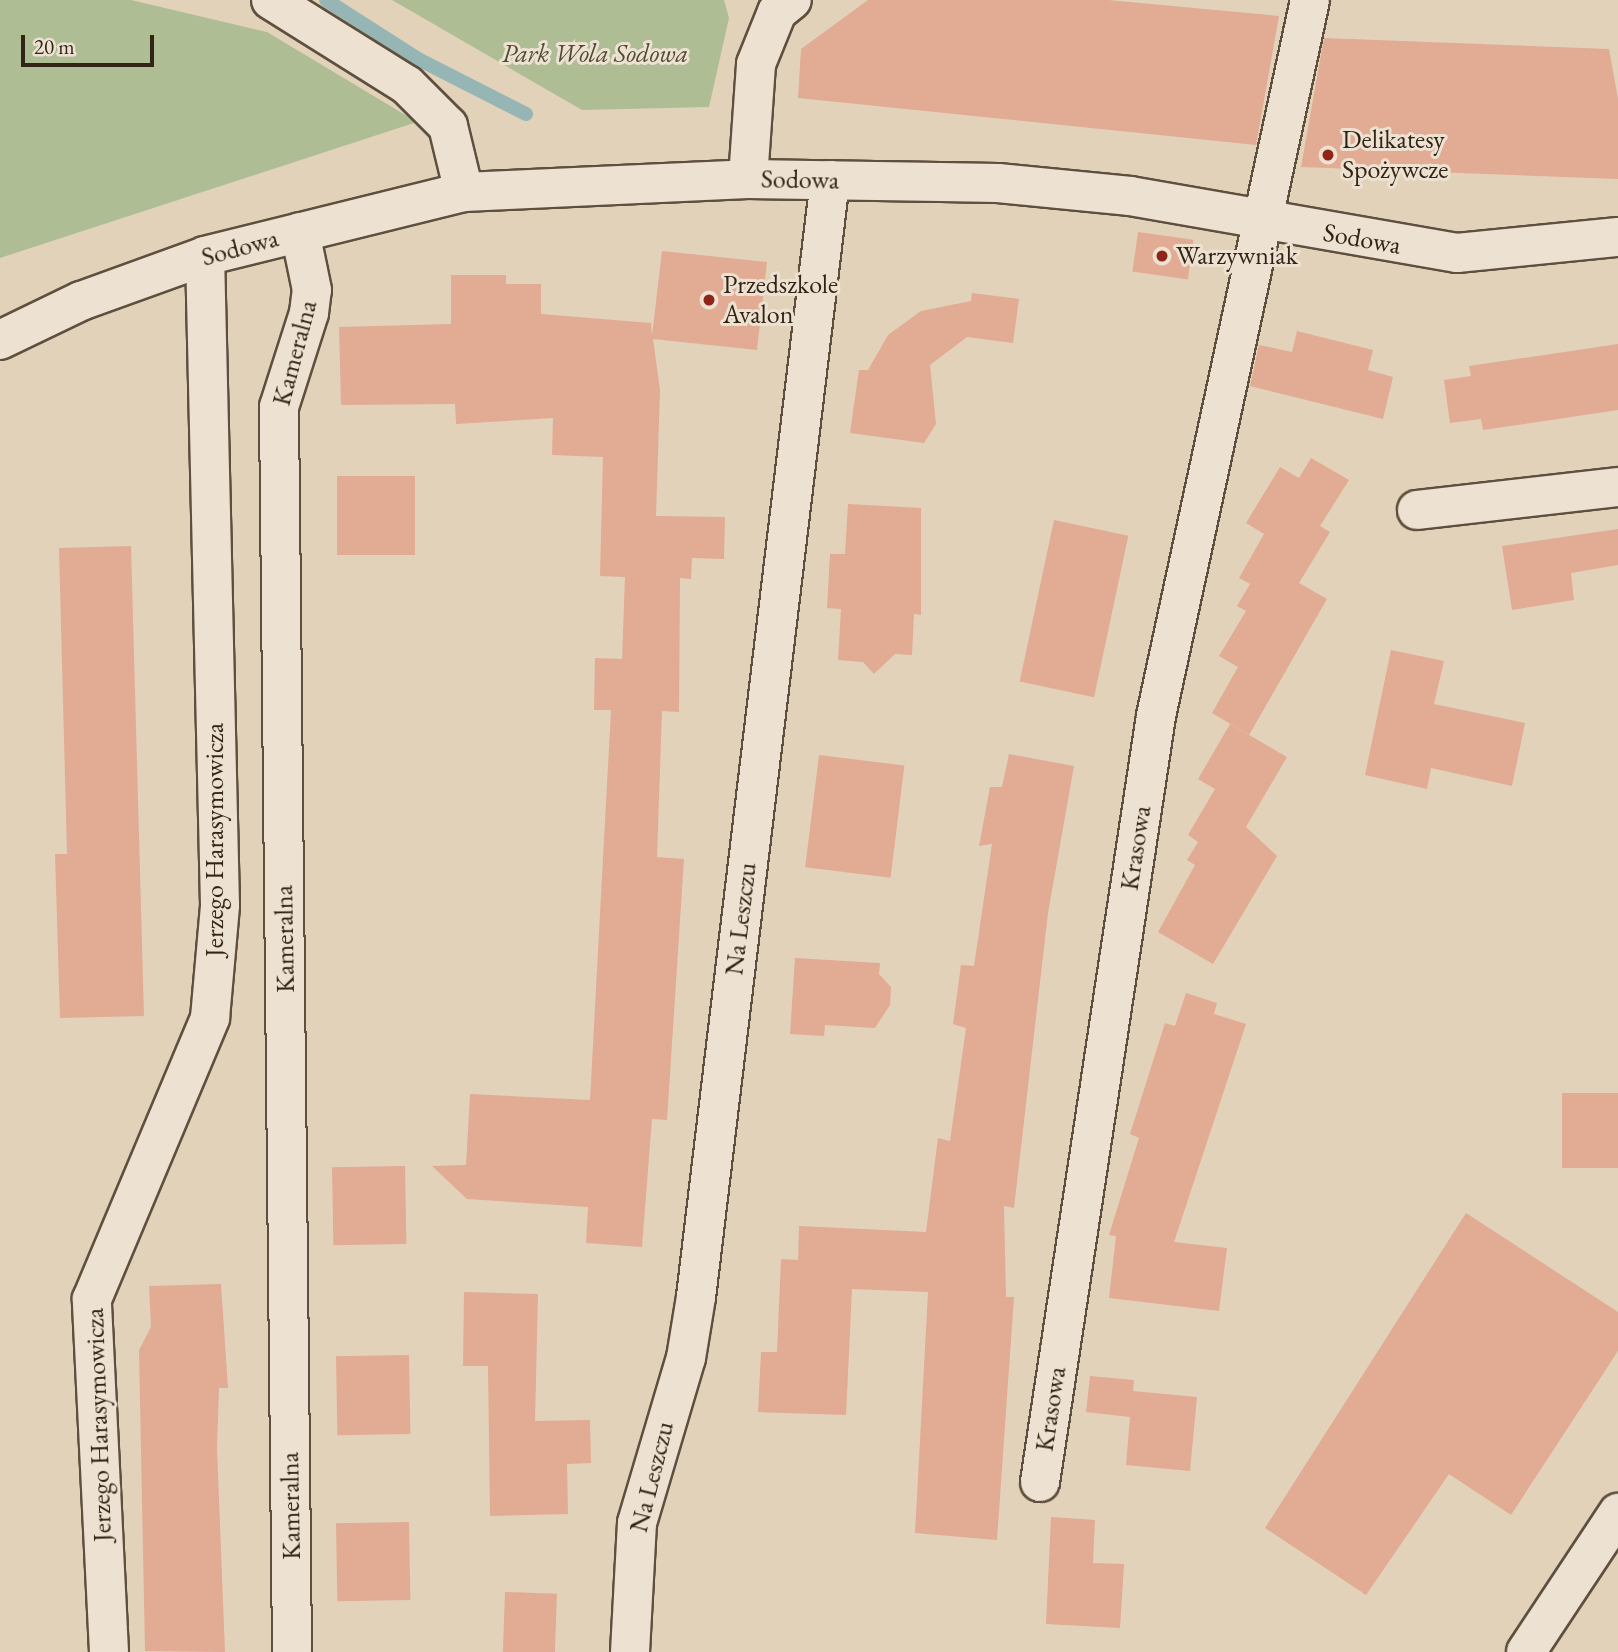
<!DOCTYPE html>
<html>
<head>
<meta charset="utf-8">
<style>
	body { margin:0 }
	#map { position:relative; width:1618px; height:1652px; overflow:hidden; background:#e3d2ba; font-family:"EB Garamond",serif }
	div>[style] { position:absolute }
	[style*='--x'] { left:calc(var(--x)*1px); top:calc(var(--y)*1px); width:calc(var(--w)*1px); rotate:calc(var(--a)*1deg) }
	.green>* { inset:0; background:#aebd94 }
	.stream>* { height:14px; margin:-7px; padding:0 7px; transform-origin:7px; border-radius:7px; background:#96b6b5 }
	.building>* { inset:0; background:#e1ab94; transform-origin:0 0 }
	.roads { filter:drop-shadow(2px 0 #5e4f3e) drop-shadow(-2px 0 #5e4f3e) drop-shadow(0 2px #5e4f3e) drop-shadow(0 -2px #5e4f3e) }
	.minor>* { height:38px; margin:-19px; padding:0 19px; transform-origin:19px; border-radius:19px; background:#ede2d2 }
	.dots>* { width:19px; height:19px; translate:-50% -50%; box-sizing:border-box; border:4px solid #ede2d2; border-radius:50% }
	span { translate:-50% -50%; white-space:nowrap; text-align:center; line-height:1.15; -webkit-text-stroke:6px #ede2d2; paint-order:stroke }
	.park-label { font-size:26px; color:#514a34; font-style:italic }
	.poi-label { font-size:26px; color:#322314 }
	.left { translate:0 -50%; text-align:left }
	.street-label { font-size:26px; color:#322314 }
	.scale { position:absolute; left:21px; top:35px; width:133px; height:32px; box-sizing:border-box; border:4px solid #322314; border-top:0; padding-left:9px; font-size:21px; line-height:24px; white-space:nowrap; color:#322314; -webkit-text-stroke:5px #ede2d2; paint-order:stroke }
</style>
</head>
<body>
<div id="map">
	<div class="green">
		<i style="clip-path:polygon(0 0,131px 0,267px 32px,417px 122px,0 258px)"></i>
		<i style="clip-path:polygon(392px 0,724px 0,729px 18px,709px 107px,582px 110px)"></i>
	</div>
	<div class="stream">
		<i style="--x:326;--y:0;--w:112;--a:32.6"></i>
		<i style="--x:420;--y:60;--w:119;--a:27"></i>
	</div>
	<div class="building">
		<i style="clip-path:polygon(868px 0,1108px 0,1279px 16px,1256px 145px,798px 98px,801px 49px)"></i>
		<i style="clip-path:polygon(1324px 38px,1609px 49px,1618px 99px,1618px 179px,1301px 167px)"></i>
		<i style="left:1138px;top:232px;width:56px;height:40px;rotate:8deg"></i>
		<i style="clip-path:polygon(662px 251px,767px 262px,757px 350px,653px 339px,660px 390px,656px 516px,725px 517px,724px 559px,692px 558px,691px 579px,680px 578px,679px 712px,662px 711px,657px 857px,684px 859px,667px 1120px,652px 1119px,642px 1247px,586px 1243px,588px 1207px,467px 1199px,432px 1166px,466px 1165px,470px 1094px,590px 1100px,611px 710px,594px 710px,595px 658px,622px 659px,625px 577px,600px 576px,603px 457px,552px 455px,553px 418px,456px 424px,455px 404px,341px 405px,339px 327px,451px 324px,451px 275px,506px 275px,506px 284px,541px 284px,541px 314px,651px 323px,652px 336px)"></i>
		<i style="clip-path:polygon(972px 293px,1019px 299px,1013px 343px,967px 337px,930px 365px,936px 424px,924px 443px,850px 433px,859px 370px,868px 370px,888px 335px,921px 311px,971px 301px)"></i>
		<i style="clip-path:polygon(1297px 331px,1373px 350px,1368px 370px,1393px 377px,1383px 419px,1250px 386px,1259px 345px,1292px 352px)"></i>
		<i style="clip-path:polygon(1618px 344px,1618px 410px,1483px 430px,1481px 419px,1450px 423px,1444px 380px,1471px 376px,1469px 366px)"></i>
		<i style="clip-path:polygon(1311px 458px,1349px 480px,1320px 526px,1330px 532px,1299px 583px,1327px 599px,1249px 735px,1212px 713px,1238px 667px,1219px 656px,1246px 611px,1237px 606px,1250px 584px,1239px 578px,1264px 534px,1246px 523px,1280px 467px,1299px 478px)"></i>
		<i style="left:415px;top:476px;width:79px;height:78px;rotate:90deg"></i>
		<i style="clip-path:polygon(848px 504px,921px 508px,921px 615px,914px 614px,912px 655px,895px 654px,874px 674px,863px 662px,838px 660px,841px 609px,827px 608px,830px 554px,845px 554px)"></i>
		<i style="left:1054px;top:520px;width:76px;height:165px;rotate:12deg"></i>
		<i style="clip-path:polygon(1618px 529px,1618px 565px,1571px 573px,1574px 600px,1512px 610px,1502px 546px)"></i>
		<i style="clip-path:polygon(131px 546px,144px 1016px,60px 1018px,55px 854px,67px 854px,59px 548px)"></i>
		<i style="clip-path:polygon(1391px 650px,1444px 661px,1434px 704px,1525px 723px,1512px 786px,1431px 768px,1427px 789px,1365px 775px)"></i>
		<i style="clip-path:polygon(1230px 724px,1287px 757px,1246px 827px,1277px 856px,1213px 964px,1158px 932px,1195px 865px,1187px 860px,1198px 842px,1188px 835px,1215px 789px,1198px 779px)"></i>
		<i style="clip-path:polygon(1009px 754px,1074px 766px,1048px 913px,1014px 1208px,1004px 1206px,1006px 1297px,1014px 1297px,997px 1540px,915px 1533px,928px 1292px,852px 1289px,846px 1415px,758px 1412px,761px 1352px,777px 1352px,781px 1259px,798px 1260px,799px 1226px,926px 1232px,938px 1138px,950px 1141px,966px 1028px,953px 1024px,961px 965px,974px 966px,992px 844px,979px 846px,990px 787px,1002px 787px)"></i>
		<i style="left:819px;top:755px;width:86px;height:113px;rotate:7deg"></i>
		<i style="clip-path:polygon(795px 958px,880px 963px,879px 974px,891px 987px,890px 1005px,875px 1028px,825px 1025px,824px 1036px,790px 1034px)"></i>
		<i style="clip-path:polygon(1186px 993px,1217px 1003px,1214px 1014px,1246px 1024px,1174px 1242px,1227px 1248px,1219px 1311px,1109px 1298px,1116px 1236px,1109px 1235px,1139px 1138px,1130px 1134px,1165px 1023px,1175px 1026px)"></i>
		<i style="left:1618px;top:1093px;width:75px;height:56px;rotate:90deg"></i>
		<i style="left:405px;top:1166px;width:78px;height:73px;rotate:89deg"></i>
		<i style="clip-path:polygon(1466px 1213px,1618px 1312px,1618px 1351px,1511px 1515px,1449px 1474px,1366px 1595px,1265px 1528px)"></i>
		<i style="clip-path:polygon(221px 1284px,228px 1388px,219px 1388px,217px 1448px,225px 1652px,145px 1651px,139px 1350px,151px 1327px,149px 1286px)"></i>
		<i style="clip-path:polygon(464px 1292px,538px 1294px,535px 1421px,590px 1420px,591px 1463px,567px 1464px,568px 1514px,490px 1516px,488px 1366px,463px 1366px)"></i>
		<i style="left:409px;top:1355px;width:79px;height:73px;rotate:89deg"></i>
		<i style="clip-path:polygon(1090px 1376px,1134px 1380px,1133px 1391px,1197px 1397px,1190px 1471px,1126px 1465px,1130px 1417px,1086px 1412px)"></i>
		<i style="clip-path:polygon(1051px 1517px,1095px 1520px,1093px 1563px,1124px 1564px,1120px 1628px,1046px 1624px)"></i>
		<i style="left:409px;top:1522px;width:78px;height:73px;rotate:89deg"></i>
		<i style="left:505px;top:1592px;width:52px;height:60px;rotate:2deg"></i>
	</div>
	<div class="roads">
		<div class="minor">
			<i style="--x:271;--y:0;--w:160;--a:32"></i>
			<i style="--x:407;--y:85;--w:58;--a:45"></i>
			<i style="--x:448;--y:126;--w:68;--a:76.4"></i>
			<i style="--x:748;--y:179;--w:115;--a:-86"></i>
			<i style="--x:756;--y:64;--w:56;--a:-68"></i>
			<i style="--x:777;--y:12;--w:19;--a:-39"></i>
			<i style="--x:0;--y:340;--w:90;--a:-25.7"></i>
			<i style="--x:81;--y:301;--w:132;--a:-19.9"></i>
			<i style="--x:205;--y:256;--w:267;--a:-13.9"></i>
			<i style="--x:464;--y:192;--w:284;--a:-2.6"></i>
			<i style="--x:748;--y:179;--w:250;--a:0.9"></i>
			<i style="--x:998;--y:183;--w:133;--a:5.6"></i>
			<i style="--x:1130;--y:196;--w:332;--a:9.9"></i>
			<i style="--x:1457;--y:253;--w:162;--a:-5.7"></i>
			<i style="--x:1417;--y:510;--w:202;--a:-6.5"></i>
			<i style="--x:1040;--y:1482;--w:775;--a:-81.39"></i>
			<i style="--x:1156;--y:716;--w:732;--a:-77.86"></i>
			<i style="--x:109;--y:1652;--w:353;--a:-92.8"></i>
			<i style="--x:92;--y:1299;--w:305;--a:-67.2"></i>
			<i style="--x:210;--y:1018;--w:113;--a:-84.9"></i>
			<i style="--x:220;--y:905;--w:649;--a:-91.32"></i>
			<i style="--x:292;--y:1652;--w:1245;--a:-90.6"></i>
			<i style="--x:279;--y:407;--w:99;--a:-72.3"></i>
			<i style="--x:309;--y:313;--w:23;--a:-83"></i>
			<i style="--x:312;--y:290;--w:59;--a:-101.7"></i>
			<i style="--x:630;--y:1652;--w:129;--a:-86.9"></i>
			<i style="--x:637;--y:1523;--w:172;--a:-73.5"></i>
			<i style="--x:686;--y:1358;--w:62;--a:-80.7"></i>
			<i style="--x:696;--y:1297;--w:1125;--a:-83.16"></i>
			<i style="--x:1526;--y:1652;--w:167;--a:-56.5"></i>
		</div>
	</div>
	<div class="dots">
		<i style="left:1328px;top:155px;background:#8f2418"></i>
		<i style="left:1162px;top:256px;background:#8f2418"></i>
		<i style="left:709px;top:300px;background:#8f2418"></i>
	</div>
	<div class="park-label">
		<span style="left:595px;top:54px">Park Wola Sodowa</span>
	</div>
	<div class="poi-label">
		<span class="left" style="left:1342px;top:155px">Delikatesy<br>Spożywcze</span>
		<span class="left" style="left:1176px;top:256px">Warzywniak</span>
		<span class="left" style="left:723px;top:300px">Przedszkole<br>Avalon</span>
	</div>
	<div class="street-label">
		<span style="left:800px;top:180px;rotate:1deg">Sodowa</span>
		<span style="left:1362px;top:239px;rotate:10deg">Sodowa</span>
		<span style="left:240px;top:248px;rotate:-15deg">Sodowa</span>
		<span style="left:295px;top:353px;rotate:-75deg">Kameralna</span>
		<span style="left:215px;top:840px;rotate:-90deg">Jerzego Harasymowicza</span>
		<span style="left:1136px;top:848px;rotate:-81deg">Krasowa</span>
		<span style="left:741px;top:919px;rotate:-83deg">Na Leszczu</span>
		<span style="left:285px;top:939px;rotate:-91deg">Kameralna</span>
		<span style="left:1051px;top:1409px;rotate:-81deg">Krasowa</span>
		<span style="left:99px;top:1425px;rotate:-92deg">Jerzego Harasymowicza</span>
		<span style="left:652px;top:1477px;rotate:-76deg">Na Leszczu</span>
		<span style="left:291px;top:1506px;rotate:-91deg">Kameralna</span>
	</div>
	<div class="scale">20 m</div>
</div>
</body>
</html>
